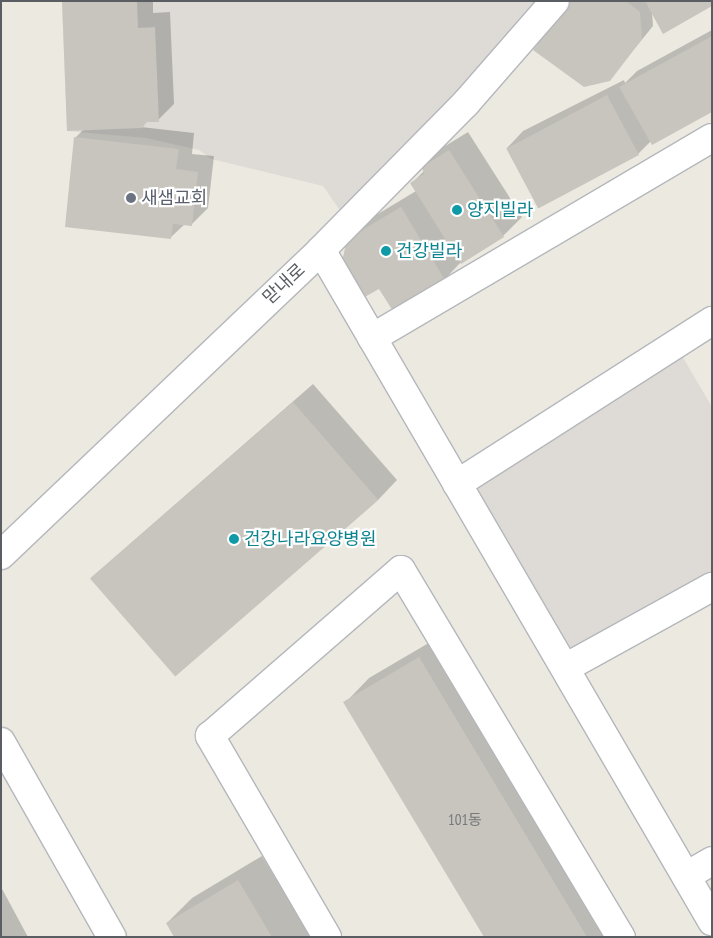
<!DOCTYPE html>
<html>
<head>
<meta charset="utf-8">
<style>
	body { margin:0 }
	#map { position:relative; width:713px; height:938px; overflow:hidden; background:#ece9e1; font-family:"PT Sans Narrow","Noto Sans KR",sans-serif }
	div>[style] { position:absolute }
	[style*='--x'] { left:calc(var(--x)*1px); top:calc(var(--y)*1px); width:calc(var(--w)*1px); rotate:calc(var(--a)*1deg) }
	.industrial>* { inset:0; background:#dedbd6 }
	.shadow>* { inset:0; background:#0003 }
	.building>* { inset:0; background:#c8c4be; transform-origin:0 0 }
	.roads { filter:drop-shadow(1px 0 #b4b7bb) drop-shadow(-1px 0 #b4b7bb) drop-shadow(0 1px #b4b7bb) drop-shadow(0 -1px #b4b7bb) }
	.minor>* { height:28px; margin:-14px; padding:0 14px; transform-origin:14px; border-radius:14px; background:#fff }
	.dots>* { width:14px; height:14px; translate:-50% -50%; box-sizing:border-box; border:2px solid #fff; border-radius:50% }
	span { translate:-50% -50%; white-space:nowrap; text-align:center; line-height:1.15; -webkit-text-stroke:4.5px #fff; paint-order:stroke }
	.number-label { font-size:15px; color:#767879 }
	.number-label span { -webkit-text-stroke-width:0 }
	.worship-label { font-size:18px; color:#5b616d }
	.left { translate:0 -50%; text-align:left }
	.culture-label { font-size:18px; color:#0d838f }
	.street-label { font-size:18px; color:#5a5e62 }
	.frame { position:absolute; inset:0; border:2px solid #5a5e62; pointer-events:none }
</style>
</head>
<body>
<div id="map">
	<div class="industrial">
		<i style="clip-path:polygon(62px 1px,535px 1px,547px 10px,348px 222px,323px 186px,211px 159px,199px 150px,146px 138px,67px 131px)"></i>
		<i style="clip-path:polygon(675px 344px,712px 407px,712px 587px,565px 668px,457px 484px)"></i>
	</div>
	<div class="shadow">
		<i style="clip-path:polygon(63px 1px,153px 1px,153px 13px,170px 12px,174px 104px,158px 120px,147px 121px,141px 127px,194px 133px,192px 154px,214px 156px,208px 208px,192px 224px,185px 224px,171px 237px,75px 138px,84px 129px)"></i>
		<i style="clip-path:polygon(571px 1px,712px 1px,652px 11px,653px 26px,609px 80px)"></i>
		<i style="clip-path:polygon(712px 30px,712px 111px,651px 141px,638px 154px,507px 148px,523px 131px,624px 80px,625px 83px,637px 71px)"></i>
		<i style="clip-path:polygon(468px 132px,522px 217px,503px 236px,461px 262px,445px 279px,393px 310px,348px 240px,368px 220px,416px 191px,411px 184px,424px 171px,423px 167px,442px 148px)"></i>
		<i style="clip-path:polygon(313px 384px,397px 480px,378px 500px,91px 578px)"></i>
		<i style="clip-path:polygon(444px 634px,626px 937px,486px 937px,345px 703px,369px 678px)"></i>
		<i style="clip-path:polygon(262px 856px,311px 937px,176px 937px,167px 923px,192px 898px)"></i>
		<i style="clip-path:polygon(1px 887px,28px 937px,1px 937px)"></i>
	</div>
	<div class="building">
		<i style="clip-path:polygon(62px 1px,137px 1px,138px 28px,155px 27px,159px 122px,147px 122px,142px 128px,67px 131px)"></i>
		<i style="clip-path:polygon(570px 1px,626px 1px,640px 12px,642px 39px,610px 81px,584px 87px,533px 50px)"></i>
		<i style="clip-path:polygon(645px 1px,712px 1px,712px 6px,663px 34px)"></i>
		<i style="clip-path:polygon(712px 36px,712px 112px,652px 145px,619px 87px)"></i>
		<i style="left:607px;top:95px;width:68px;height:114px;rotate:62deg"></i>
		<i style="clip-path:polygon(74px 137px,179px 149px,176px 169px,198px 172px,192px 226px,173px 224px,171px 239px,65px 227px)"></i>
		<i style="clip-path:polygon(449px 150px,504px 237px,461px 264px,410px 183px,424px 174px,422px 167px)"></i>
		<i style="clip-path:polygon(401px 207px,445px 280px,393px 311px,379px 289px,363px 298px,342px 262px,347px 239px)"></i>
		<i style="left:293px;top:402px;width:130px;height:269px;rotate:49deg"></i>
		<i style="clip-path:polygon(419px 657px,587px 937px,484px 937px,343px 702px)"></i>
		<i style="clip-path:polygon(238px 880px,272px 937px,174px 937px,166px 923px)"></i>
	</div>
	<div class="roads">
		<div class="minor">
			<i style="--x:321;--y:250;--w:777;--a:59.77"></i>
			<i style="--x:372;--y:338;--w:394;--a:-30.5"></i>
			<i style="--x:457;--y:484;--w:303;--a:-32.6"></i>
			<i style="--x:1;--y:555;--w:442;--a:-43.6"></i>
			<i style="--x:321;--y:250;--w:206;--a:-45.4"></i>
			<i style="--x:466;--y:103;--w:135;--a:-48.9"></i>
			<i style="--x:565;--y:668;--w:168;--a:-28.9"></i>
			<i style="--x:1;--y:742;--w:224;--a:60.4"></i>
			<i style="--x:686;--y:876;--w:30;--a:-30"></i>
			<i style="--x:327;--y:937;--w:233;--a:-120.2"></i>
			<i style="--x:210;--y:736;--w:253;--a:-41"></i>
			<i style="--x:401;--y:570;--w:428;--a:59.1"></i>
		</div>
	</div>
	<div class="dots">
		<i style="left:131px;top:198px;background:#6b7280"></i>
		<i style="left:457px;top:210px;background:#0f9aa8"></i>
		<i style="left:386px;top:251px;background:#0f9aa8"></i>
		<i style="left:234px;top:539px;background:#0f9aa8"></i>
	</div>
	<div class="number-label">
		<span style="left:465px;top:820px">101동</span>
	</div>
	<div class="worship-label">
		<span class="left" style="left:141px;top:198px">새샘교회</span>
	</div>
	<div class="culture-label">
		<span class="left" style="left:467px;top:210px">양지빌라</span>
		<span class="left" style="left:396px;top:251px">건강빌라</span>
		<span class="left" style="left:244px;top:539px">건강나라요양병원</span>
	</div>
	<div class="street-label">
		<span style="left:284px;top:284px;rotate:-43deg">맏내로</span>
	</div>
	<div class="frame"></div>
</div>
</body>
</html>
